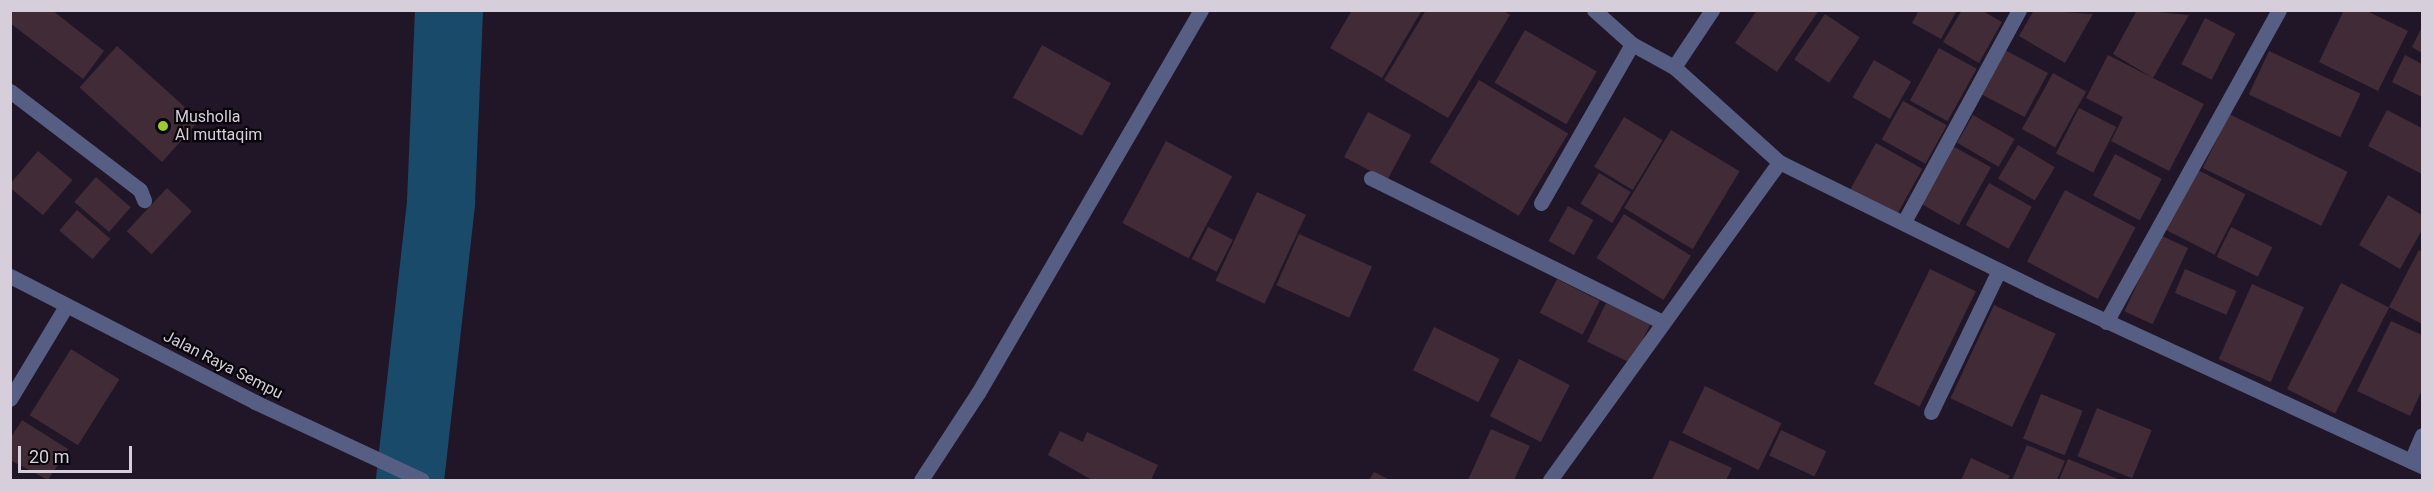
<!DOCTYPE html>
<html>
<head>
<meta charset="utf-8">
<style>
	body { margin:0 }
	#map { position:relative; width:2433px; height:491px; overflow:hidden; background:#211627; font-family:Roboto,sans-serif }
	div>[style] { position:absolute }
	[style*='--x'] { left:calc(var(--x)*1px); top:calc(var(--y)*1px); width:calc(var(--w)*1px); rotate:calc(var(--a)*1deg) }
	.river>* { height:68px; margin:-34px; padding:0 34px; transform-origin:34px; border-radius:34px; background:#1a4a6a }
	.building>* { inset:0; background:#402b36; transform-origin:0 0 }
	.minor>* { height:15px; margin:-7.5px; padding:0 7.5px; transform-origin:7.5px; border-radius:7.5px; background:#575e83 }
	.dots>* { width:16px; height:16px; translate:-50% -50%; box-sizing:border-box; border:3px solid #08050b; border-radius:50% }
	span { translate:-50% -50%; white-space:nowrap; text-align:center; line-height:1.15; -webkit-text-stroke:4.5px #08050b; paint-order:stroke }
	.poi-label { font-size:16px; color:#d6cfdb }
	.left { translate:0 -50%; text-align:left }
	.street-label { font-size:16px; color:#d6cfdb }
	.frame { position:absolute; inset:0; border:12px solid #d6cfdb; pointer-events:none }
	.scale { position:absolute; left:18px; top:446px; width:114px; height:27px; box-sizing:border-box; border:3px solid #d6cfdb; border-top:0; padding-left:8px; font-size:18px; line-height:21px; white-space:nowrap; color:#d6cfdb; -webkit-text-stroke:4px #08050b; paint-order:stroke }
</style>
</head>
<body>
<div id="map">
	<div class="river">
		<i style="--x:410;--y:480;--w:280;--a:-83.6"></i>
		<i style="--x:441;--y:202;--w:192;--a:-87.6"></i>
	</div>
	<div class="building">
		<i style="clip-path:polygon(11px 10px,52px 10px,104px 51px,83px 79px,10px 23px)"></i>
		<i style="clip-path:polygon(1352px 10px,1422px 10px,1382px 78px,1330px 48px)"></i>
		<i style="clip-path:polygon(1426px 10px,1502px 10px,1510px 15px,1448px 118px,1384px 80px)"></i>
		<i style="clip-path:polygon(1757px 10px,1819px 10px,1777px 72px,1735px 43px)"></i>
		<i style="clip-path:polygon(1919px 10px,1953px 10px,1956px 12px,1941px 39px,1912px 23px)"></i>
		<i style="clip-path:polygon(1962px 10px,1981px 10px,2002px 22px,1979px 63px,1943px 42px)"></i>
		<i style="clip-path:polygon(2034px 10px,2093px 14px,2065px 63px,2019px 36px)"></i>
		<i style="clip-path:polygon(2137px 10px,2189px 15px,2153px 78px,2113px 54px)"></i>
		<i style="clip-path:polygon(2344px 10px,2365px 10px,2408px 31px,2378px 91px,2319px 62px)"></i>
		<i style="left:1825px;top:14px;width:42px;height:55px;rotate:34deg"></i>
		<i style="left:2205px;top:18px;width:34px;height:52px;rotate:27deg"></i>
		<i style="clip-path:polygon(2422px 27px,2422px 53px,2412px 47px)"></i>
		<i style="left:1525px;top:30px;width:83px;height:61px;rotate:30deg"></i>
		<i style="left:1042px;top:45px;width:79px;height:60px;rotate:29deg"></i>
		<i style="left:117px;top:46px;width:111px;height:56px;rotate:42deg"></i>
		<i style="left:1939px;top:48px;width:43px;height:60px;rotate:29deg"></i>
		<i style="left:2003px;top:49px;width:51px;height:50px;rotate:28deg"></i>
		<i style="left:2269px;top:51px;width:101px;height:48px;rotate:25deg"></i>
		<i style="clip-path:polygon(2108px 55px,2204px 104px,2169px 171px,2111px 141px,2123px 117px,2086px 98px)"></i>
		<i style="clip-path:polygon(2405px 55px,2422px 64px,2422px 97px,2392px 82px)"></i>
		<i style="left:1874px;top:60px;width:43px;height:43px;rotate:30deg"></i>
		<i style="left:2053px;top:73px;width:38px;height:64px;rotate:29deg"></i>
		<i style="left:1479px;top:80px;width:104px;height:96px;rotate:31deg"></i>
		<i style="left:1903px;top:101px;width:50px;height:44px;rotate:29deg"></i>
		<i style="left:2079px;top:108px;width:42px;height:51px;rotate:27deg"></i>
		<i style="clip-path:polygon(2387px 110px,2422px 128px,2422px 174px,2368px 146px)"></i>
		<i style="left:1368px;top:112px;width:49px;height:51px;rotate:28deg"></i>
		<i style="left:2229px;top:114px;width:132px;height:60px;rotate:26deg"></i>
		<i style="left:1973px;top:115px;width:48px;height:32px;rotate:30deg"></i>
		<i style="left:1624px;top:117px;width:45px;height:58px;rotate:31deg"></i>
		<i style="left:1671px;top:130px;width:80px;height:91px;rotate:31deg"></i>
		<i style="left:1166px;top:141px;width:75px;height:93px;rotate:28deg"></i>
		<i style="left:1876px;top:143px;width:53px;height:54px;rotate:29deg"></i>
		<i style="left:1949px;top:144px;width:48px;height:66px;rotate:29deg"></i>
		<i style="left:2018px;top:145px;width:43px;height:39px;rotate:31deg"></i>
		<i style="left:38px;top:151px;width:45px;height:46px;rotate:40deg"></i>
		<i style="left:2115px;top:154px;width:53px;height:47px;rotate:28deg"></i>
		<i style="left:2192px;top:167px;width:60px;height:68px;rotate:27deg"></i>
		<i style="left:1599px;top:173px;width:37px;height:36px;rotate:31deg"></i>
		<i style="left:96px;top:177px;width:46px;height:33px;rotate:41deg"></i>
		<i style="left:1989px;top:183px;width:49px;height:48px;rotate:29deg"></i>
		<i style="left:167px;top:188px;width:34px;height:59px;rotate:43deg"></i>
		<i style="left:2065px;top:190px;width:80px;height:81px;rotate:28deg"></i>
		<i style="left:1257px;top:192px;width:54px;height:98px;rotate:25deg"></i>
		<i style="clip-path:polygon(2388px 195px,2422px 215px,2422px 230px,2400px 269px,2359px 245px)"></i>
		<i style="left:1568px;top:206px;width:29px;height:40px;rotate:29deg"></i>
		<i style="left:77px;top:210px;width:44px;height:27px;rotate:41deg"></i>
		<i style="left:1624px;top:214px;width:79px;height:52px;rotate:32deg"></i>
		<i style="left:1208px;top:227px;width:28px;height:36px;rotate:27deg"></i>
		<i style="left:2231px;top:227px;width:46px;height:33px;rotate:26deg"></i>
		<i style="left:1299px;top:234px;width:80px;height:56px;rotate:24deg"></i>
		<i style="left:2160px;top:235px;width:31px;height:84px;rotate:25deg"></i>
		<i style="clip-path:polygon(2419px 250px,2422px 252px,2422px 324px,2389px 307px)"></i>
		<i style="left:1930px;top:269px;width:51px;height:128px;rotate:26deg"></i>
		<i style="left:2185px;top:269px;width:56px;height:26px;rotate:23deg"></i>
		<i style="left:1557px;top:279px;width:48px;height:38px;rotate:27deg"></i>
		<i style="left:2341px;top:283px;width:54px;height:119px;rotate:27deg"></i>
		<i style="left:2252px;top:284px;width:57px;height:82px;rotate:24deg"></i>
		<i style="left:1606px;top:303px;width:49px;height:43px;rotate:26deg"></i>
		<i style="left:1994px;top:305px;width:68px;height:103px;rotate:25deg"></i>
		<i style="clip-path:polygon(2391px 321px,2422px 335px,2422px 390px,2410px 416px,2357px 391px)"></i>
		<i style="left:1434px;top:327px;width:73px;height:48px;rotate:26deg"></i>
		<i style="left:71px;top:349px;width:57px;height:78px;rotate:32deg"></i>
		<i style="left:1519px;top:359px;width:57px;height:64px;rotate:27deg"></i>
		<i style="left:1705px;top:386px;width:85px;height:52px;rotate:26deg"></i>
		<i style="left:2041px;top:394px;width:45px;height:48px;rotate:22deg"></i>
		<i style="left:2097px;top:408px;width:59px;height:52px;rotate:22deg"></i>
		<i style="clip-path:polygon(22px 420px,68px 449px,48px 480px,10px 460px,10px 439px)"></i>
		<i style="clip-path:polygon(1491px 429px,1530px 446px,1514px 480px,1468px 480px)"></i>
		<i style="left:1781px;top:430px;width:50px;height:28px;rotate:25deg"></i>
		<i style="clip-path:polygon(1060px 431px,1083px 442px,1087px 432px,1158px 465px,1151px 480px,1092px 480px,1048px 455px)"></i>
		<i style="clip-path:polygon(1670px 440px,1732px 468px,1726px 480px,1652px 480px)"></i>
		<i style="clip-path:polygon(2027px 445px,2065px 461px,2057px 480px,2012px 480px)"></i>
		<i style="clip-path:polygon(1971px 458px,2010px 476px,2007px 480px,1961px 480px)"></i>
		<i style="clip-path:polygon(2068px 459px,2120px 480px,2059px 480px)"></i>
		<i style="clip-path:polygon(1374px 472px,1390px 480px,1369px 480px)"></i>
	</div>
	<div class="minor">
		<i style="--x:1594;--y:10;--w:51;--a:41.8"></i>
		<i style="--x:1632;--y:44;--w:48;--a:28.7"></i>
		<i style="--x:1674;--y:67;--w:142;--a:42.1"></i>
		<i style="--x:1779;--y:162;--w:290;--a:26.2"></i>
		<i style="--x:2039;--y:290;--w:422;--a:24.7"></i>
		<i style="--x:1674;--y:67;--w:69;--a:-56.3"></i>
		<i style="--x:10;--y:91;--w:163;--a:37.3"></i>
		<i style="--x:140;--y:190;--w:11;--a:68"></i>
		<i style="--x:1371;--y:178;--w:325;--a:26.3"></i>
		<i style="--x:1541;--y:203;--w:183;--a:-60.2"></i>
		<i style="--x:1905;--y:220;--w:239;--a:-61.5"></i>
		<i style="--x:10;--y:276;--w:276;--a:27.2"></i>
		<i style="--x:255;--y:402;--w:184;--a:25"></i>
		<i style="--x:2106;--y:322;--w:357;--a:-61"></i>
		<i style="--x:10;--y:399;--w:109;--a:-58.9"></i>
		<i style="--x:1931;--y:412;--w:157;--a:-64.4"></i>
		<i style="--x:2411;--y:461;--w:28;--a:-67"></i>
		<i style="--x:921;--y:480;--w:104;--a:-56.8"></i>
		<i style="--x:978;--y:393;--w:443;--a:-59.8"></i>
		<i style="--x:1550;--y:480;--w:392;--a:-54.2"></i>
	</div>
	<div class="dots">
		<i style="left:163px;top:126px;background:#9eca2f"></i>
	</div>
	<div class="poi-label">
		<span class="left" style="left:175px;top:126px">Musholla<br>Al muttaqim</span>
	</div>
	<div class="street-label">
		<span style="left:223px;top:365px;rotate:27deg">Jalan Raya Sempu</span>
	</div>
	<div class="frame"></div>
	<div class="scale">20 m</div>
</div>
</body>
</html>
